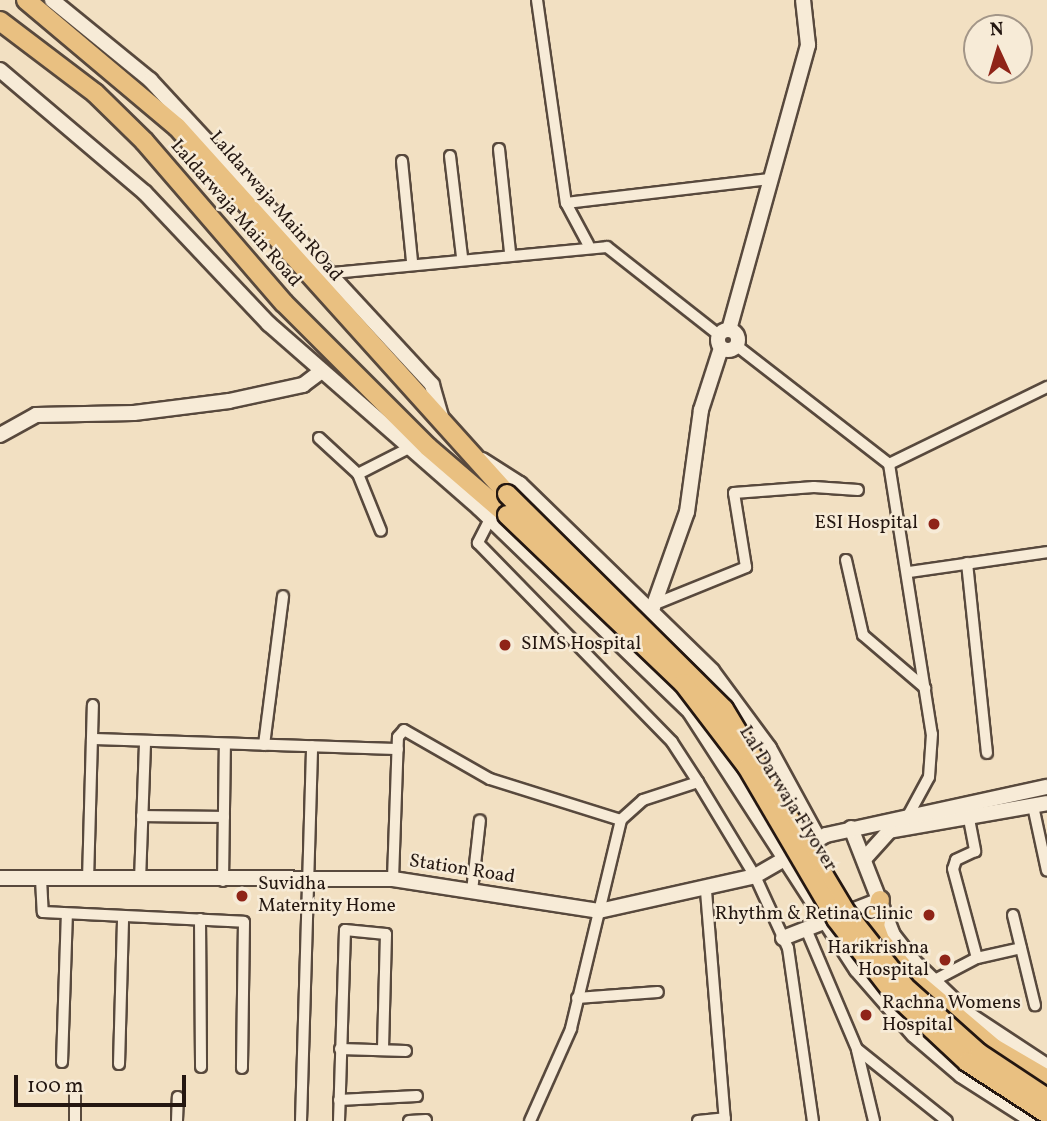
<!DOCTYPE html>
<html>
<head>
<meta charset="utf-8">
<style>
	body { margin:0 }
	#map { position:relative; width:1047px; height:1121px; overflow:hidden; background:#f2e0c2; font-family:Vollkorn,serif }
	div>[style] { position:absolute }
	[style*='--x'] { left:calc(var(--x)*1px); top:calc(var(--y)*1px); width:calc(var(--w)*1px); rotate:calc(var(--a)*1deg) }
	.roads { filter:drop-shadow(2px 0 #58493d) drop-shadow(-2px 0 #58493d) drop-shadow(0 2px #58493d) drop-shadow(0 -2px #58493d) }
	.street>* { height:10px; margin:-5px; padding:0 5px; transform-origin:5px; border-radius:5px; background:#f7ebd7 }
	.secondary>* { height:14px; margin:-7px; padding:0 7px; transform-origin:7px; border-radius:7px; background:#f7ebd7 }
	.secondary>.ring { margin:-7px; padding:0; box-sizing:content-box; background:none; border:14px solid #f7ebd7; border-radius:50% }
	.highway>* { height:18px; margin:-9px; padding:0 9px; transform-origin:9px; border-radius:9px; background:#e9c081 }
	.bridges { filter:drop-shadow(2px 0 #241711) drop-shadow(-2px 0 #241711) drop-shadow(0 2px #241711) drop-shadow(0 -2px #241711) }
	.highway-bridge>* { height:18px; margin:-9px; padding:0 9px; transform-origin:9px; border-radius:9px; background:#e9c081 }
	.dots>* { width:19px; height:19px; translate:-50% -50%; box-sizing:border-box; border:4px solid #f7ebd7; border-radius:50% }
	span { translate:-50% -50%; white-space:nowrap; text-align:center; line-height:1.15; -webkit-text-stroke:5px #f7ebd7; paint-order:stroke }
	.street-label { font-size:19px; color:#241711 }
	.poi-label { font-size:19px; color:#241711 }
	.right { translate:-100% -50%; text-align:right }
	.left { translate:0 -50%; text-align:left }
	.north { position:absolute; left:963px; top:14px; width:70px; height:70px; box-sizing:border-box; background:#f7ebd7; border:2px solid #a39688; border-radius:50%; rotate:356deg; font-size:19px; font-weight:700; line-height:28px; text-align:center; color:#241711 }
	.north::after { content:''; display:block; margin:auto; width:24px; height:32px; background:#8f2418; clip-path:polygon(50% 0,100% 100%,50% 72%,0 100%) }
	.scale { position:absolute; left:14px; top:1075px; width:172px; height:32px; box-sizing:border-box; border:4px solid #241711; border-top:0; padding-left:9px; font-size:21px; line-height:24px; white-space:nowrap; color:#241711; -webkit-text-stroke:5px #f7ebd7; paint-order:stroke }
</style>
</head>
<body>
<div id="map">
	<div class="roads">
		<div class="street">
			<i style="--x:537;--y:0;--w:205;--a:81.9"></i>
			<i style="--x:566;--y:203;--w:205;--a:-6.7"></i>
			<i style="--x:499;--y:149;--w:104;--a:83.9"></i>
			<i style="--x:450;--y:156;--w:101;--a:83.2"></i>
			<i style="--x:402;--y:161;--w:100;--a:84.3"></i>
			<i style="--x:566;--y:203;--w:47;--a:61.8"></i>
			<i style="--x:322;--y:274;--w:286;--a:-5.4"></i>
			<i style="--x:607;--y:247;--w:142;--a:38.2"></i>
			<i style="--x:737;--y:346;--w:192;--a:37.8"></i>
			<i style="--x:889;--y:464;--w:273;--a:81"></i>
			<i style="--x:932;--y:734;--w:43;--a:94"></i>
			<i style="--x:929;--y:777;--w:42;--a:118.4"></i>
			<i style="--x:319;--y:438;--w:53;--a:42.7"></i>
			<i style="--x:358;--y:474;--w:61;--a:68"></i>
			<i style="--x:889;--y:464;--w:176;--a:-26"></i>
			<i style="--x:358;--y:474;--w:57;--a:-27"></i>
			<i style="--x:490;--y:519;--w:27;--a:117"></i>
			<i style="--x:478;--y:543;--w:278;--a:45.7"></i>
			<i style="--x:672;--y:742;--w:48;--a:57"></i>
			<i style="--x:698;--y:782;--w:58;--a:161.9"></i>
			<i style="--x:643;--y:800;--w:30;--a:138"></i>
			<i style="--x:621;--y:820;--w:215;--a:103.5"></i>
			<i style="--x:571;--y:1029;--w:101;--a:114"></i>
			<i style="--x:846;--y:560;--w:77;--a:77.2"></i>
			<i style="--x:863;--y:635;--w:82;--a:40.5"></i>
			<i style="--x:967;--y:563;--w:191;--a:84"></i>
			<i style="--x:909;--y:572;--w:139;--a:-8.2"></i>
			<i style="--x:660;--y:602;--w:93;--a:-22.1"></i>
			<i style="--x:746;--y:567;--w:75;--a:-99.2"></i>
			<i style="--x:734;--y:493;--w:80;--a:-4.3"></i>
			<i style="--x:814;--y:487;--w:44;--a:3.9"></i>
			<i style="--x:92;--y:739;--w:306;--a:1.9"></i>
			<i style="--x:264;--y:745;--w:150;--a:-82.7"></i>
			<i style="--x:698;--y:782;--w:110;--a:58.8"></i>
			<i style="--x:755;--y:876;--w:79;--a:65.4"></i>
			<i style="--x:788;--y:948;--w:175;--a:81.8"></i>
			<i style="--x:1033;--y:806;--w:66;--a:77.8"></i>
			<i style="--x:142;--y:816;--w:82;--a:0.7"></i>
			<i style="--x:969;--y:819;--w:33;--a:79"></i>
			<i style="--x:975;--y:851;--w:21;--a:155"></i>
			<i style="--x:956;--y:860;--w:9;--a:108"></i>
			<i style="--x:953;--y:869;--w:92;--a:74.9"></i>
			<i style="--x:41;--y:879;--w:33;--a:87"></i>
			<i style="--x:43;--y:912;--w:201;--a:2.8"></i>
			<i style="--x:244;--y:922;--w:146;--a:90.8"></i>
			<i style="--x:393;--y:879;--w:142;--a:-88"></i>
			<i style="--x:398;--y:737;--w:9;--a:-49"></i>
			<i style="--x:404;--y:730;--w:99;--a:29.7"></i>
			<i style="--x:490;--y:779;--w:137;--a:17.4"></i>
			<i style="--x:88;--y:880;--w:175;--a:-88.4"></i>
			<i style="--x:140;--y:880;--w:139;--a:-87.9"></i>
			<i style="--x:223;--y:881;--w:137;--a:-89.2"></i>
			<i style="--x:472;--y:891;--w:71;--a:-83.6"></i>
			<i style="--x:706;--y:891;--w:231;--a:85.3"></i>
			<i style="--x:1013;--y:915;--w:93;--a:76.3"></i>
			<i style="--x:200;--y:919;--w:148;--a:89.6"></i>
			<i style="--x:806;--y:929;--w:130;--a:67"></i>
			<i style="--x:857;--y:1049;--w:115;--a:38.7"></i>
			<i style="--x:931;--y:982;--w:52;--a:-27.6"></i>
			<i style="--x:977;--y:958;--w:45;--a:-12.8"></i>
			<i style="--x:577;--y:998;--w:81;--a:-4.2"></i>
			<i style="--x:340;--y:1049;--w:66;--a:1.7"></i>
			<i style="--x:857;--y:1050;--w:73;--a:76.5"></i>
			<i style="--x:62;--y:1062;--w:148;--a:-88.1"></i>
			<i style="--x:119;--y:1064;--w:147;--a:-88.4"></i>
			<i style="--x:75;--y:1093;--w:28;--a:90"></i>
			<i style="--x:339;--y:1100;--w:78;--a:-2.9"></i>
			<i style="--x:177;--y:1121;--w:24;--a:-88"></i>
			<i style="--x:301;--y:1121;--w:375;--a:-88.3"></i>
			<i style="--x:339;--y:1121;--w:191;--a:-88.2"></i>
			<i style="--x:345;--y:930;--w:41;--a:5.6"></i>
			<i style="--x:386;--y:934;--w:116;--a:91.5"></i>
			<i style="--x:409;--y:1121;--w:17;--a:-3"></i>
			<i style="--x:698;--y:1121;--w:27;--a:-6"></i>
		</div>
		<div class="secondary">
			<i style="--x:52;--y:0;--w:127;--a:39.2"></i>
			<i style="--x:150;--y:80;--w:415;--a:47.2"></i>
			<i style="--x:432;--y:385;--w:32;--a:74"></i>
			<i style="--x:0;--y:70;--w:190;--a:40.3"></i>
			<i style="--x:145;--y:193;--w:180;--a:46.6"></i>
			<i style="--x:269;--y:324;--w:279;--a:41.2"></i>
			<i style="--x:479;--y:508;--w:293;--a:44"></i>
			<i style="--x:690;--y:712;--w:307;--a:57.1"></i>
			<i style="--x:857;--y:970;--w:86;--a:48.8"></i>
			<i style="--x:914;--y:1035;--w:62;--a:40.4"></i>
			<i style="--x:961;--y:1075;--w:85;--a:32.6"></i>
			<i class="ring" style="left:718px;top:330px;width:6px;height:6px"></i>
			<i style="--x:729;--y:330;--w:296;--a:-74.5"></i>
			<i style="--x:808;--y:45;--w:45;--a:-96.3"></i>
			<i style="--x:0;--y:435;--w:41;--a:-29.1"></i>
			<i style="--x:36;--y:415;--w:98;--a:-1.2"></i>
			<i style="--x:134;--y:413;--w:96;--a:-7.2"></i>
			<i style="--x:229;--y:401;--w:76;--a:-12.2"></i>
			<i style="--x:303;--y:385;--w:21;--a:-37"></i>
			<i style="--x:482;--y:460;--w:45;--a:32.3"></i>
			<i style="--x:520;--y:484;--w:268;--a:44.2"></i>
			<i style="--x:712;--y:671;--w:96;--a:53.5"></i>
			<i style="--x:769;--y:748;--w:102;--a:61.4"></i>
			<i style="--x:651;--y:613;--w:107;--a:-70.4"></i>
			<i style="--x:687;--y:512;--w:103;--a:-82.2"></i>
			<i style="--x:701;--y:410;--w:65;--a:-72.1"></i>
			<i style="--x:851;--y:828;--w:115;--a:68.6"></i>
			<i style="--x:893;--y:935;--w:34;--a:52"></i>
			<i style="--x:914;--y:962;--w:75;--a:43.9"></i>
			<i style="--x:968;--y:1014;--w:95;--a:33.4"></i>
			<i style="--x:865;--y:858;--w:36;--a:-48"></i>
			<i style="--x:889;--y:831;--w:160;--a:-10"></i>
			<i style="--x:0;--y:878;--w:393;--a:0.1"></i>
			<i style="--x:393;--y:879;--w:208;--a:8.8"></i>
			<i style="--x:599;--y:911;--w:160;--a:-12.6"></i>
			<i style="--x:755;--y:876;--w:82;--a:-30"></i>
			<i style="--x:826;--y:835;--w:226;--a:-12.3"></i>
			<i style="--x:783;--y:938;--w:104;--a:-21.4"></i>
		</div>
		<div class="highway">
			<i style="--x:26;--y:0;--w:197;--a:40.1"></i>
			<i style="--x:177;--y:127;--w:494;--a:48"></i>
			<i style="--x:0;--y:21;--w:119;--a:37.2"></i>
			<i style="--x:95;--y:93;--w:69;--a:44.4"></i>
			<i style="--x:144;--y:141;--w:214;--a:49.2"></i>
			<i style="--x:284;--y:303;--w:204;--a:45"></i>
			<i style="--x:428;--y:447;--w:104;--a:40.7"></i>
			<i style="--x:880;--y:900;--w:26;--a:101"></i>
			<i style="--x:875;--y:926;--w:15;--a:70"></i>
			<i style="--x:880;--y:940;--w:54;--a:49.5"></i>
			<i style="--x:915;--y:981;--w:104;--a:40.3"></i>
			<i style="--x:994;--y:1048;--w:61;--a:30.3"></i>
		</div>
	</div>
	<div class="bridges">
		<div class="highway-bridge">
			<i style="--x:507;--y:494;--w:305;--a:44.7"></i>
			<i style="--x:724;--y:709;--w:237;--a:59"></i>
			<i style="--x:846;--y:912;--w:95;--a:51.8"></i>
			<i style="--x:905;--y:987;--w:99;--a:41.7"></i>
			<i style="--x:979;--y:1053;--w:82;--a:33.5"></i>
			<i style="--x:507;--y:515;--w:243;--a:43.7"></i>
			<i style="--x:683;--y:683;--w:106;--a:52.7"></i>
			<i style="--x:747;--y:767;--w:176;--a:59.6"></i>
			<i style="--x:836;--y:919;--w:95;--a:52.3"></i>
			<i style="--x:894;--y:994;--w:100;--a:43"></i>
			<i style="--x:967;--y:1062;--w:95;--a:33"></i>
		</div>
	</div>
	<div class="dots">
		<i style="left:934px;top:524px;background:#8f2418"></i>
		<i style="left:505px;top:645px;background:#8f2418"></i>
		<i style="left:242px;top:896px;background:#8f2418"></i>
		<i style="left:929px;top:915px;background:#8f2418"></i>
		<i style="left:945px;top:960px;background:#8f2418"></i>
		<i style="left:866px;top:1015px;background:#8f2418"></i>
	</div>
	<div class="street-label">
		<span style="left:275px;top:207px;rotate:49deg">Laldarwaja Main ROad</span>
		<span style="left:235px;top:214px;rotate:49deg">Laldarwaja Main Road</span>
		<span style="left:787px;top:799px;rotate:58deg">Lal Darwaja Flyover</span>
		<span style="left:462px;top:870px;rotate:9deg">Station Road</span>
	</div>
	<div class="poi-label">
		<span class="right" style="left:918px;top:524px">ESI Hospital</span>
		<span class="left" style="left:521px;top:645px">SIMS Hospital</span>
		<span class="left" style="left:258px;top:896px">Suvidha<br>Maternity Home</span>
		<span class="right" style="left:913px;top:915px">Rhythm &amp; Retina Clinic</span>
		<span class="right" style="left:929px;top:960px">Harikrishna<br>Hospital</span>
		<span class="left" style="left:882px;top:1015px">Rachna Womens<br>Hospital</span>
	</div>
	<div class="north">N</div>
	<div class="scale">100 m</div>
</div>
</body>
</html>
